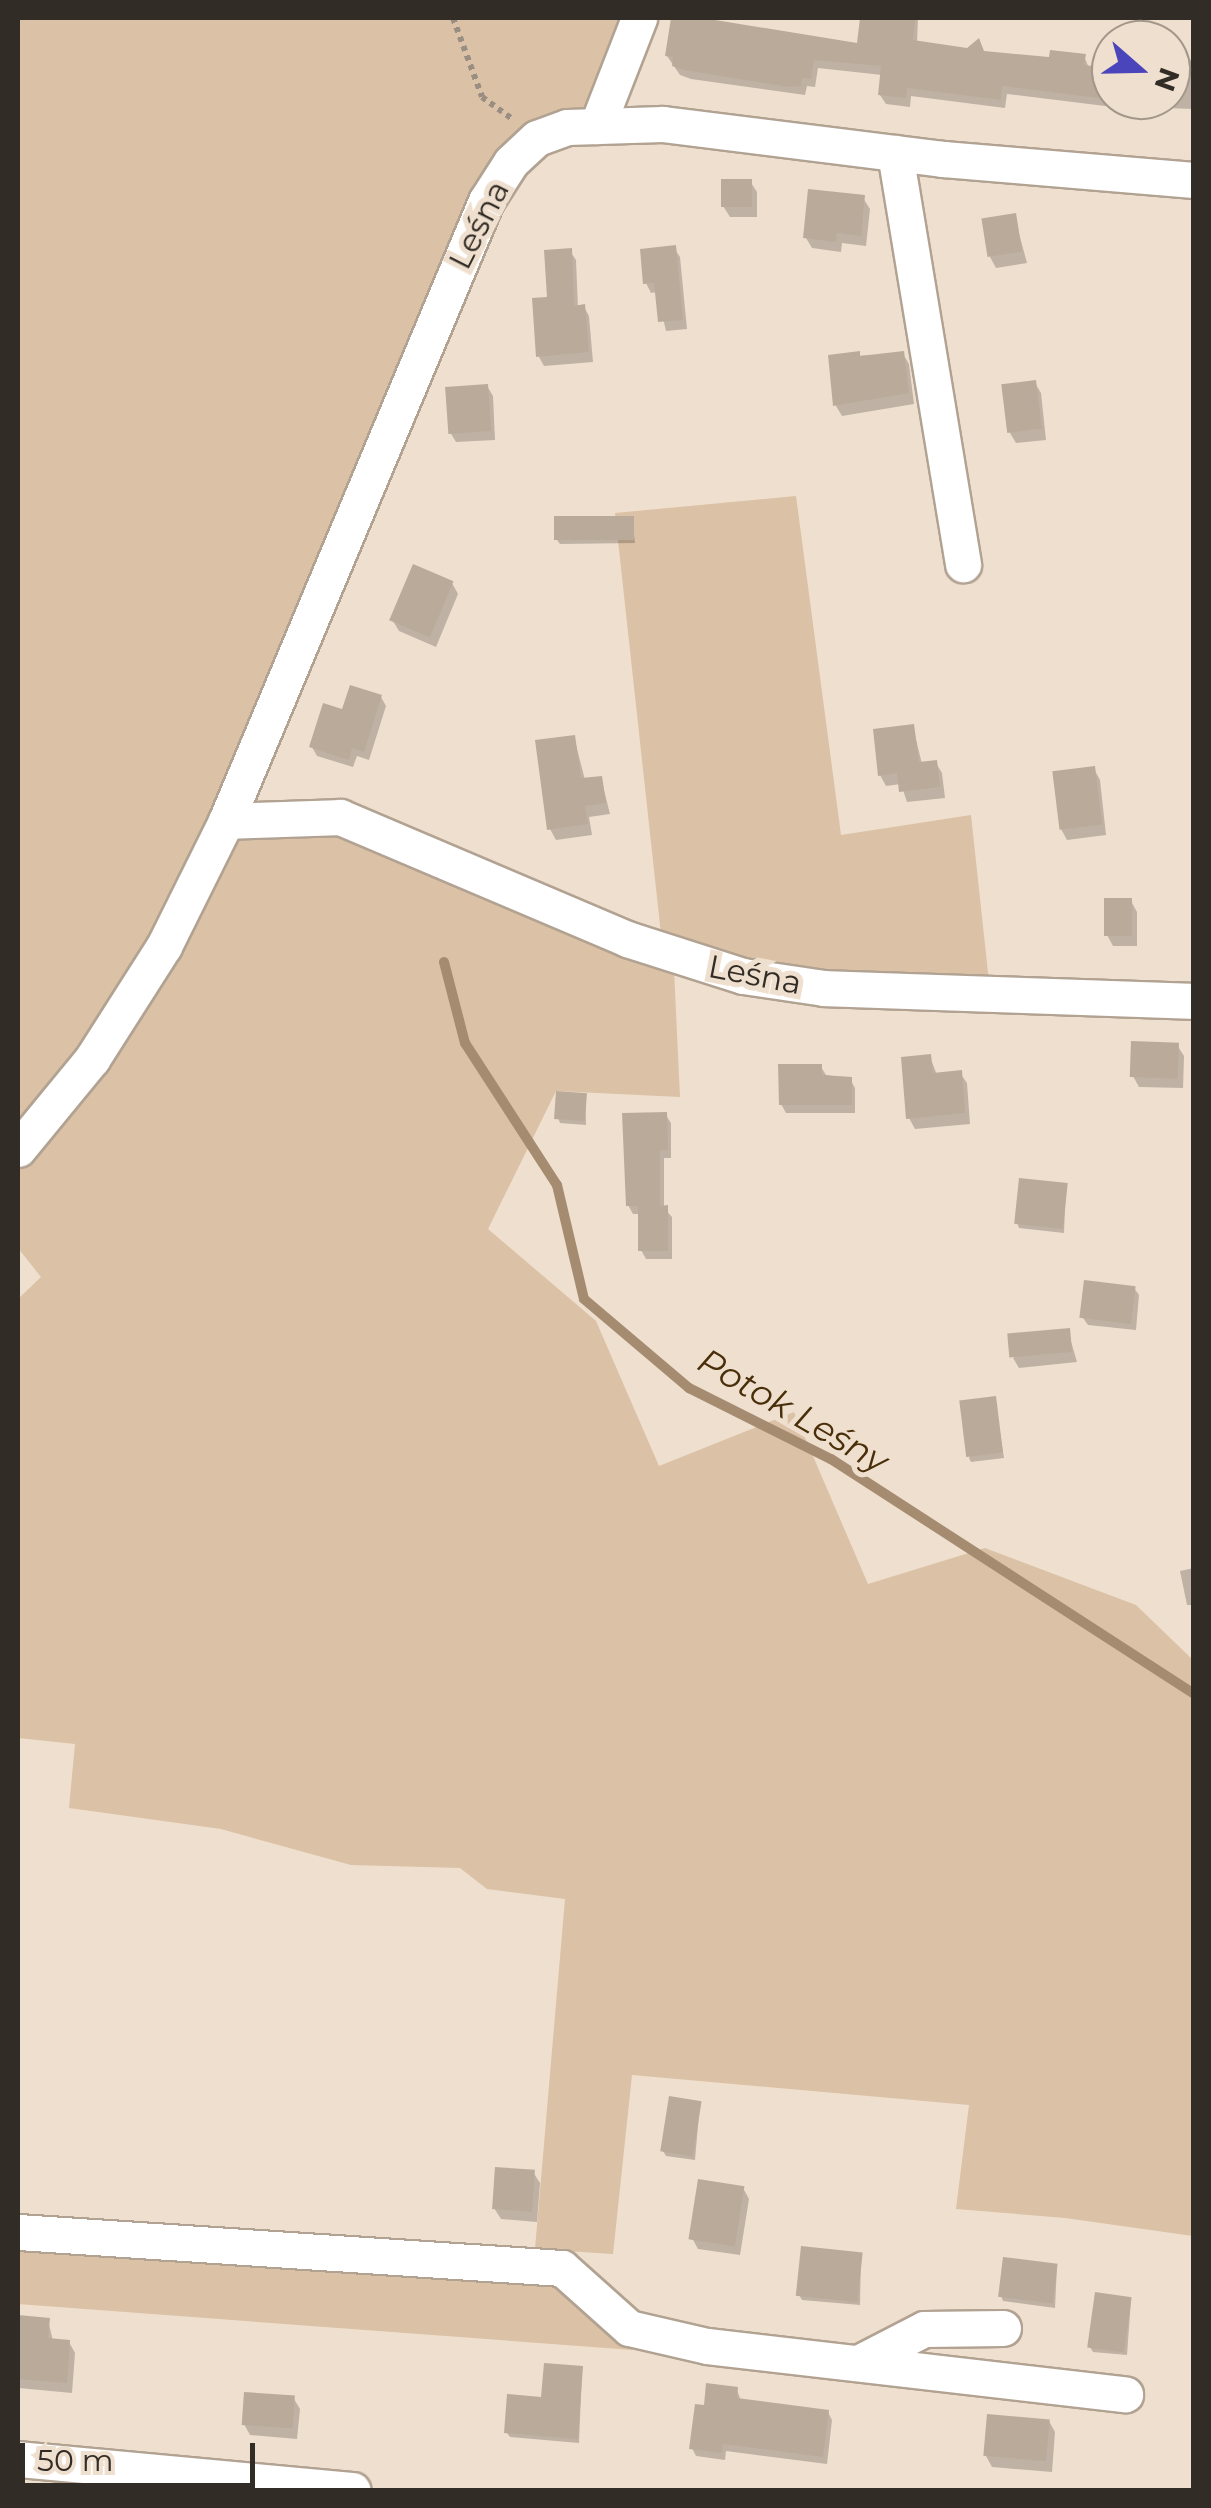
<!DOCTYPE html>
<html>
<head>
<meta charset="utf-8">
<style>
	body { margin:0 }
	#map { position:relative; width:1211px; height:2508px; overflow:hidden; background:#efdfce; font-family:Montserrat,sans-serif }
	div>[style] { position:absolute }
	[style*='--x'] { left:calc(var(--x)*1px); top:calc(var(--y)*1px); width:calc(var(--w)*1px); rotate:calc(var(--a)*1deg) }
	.green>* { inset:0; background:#dbc1a5 }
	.shadow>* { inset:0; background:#0003 }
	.stream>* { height:10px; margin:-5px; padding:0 5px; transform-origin:5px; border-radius:5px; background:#a58c71 }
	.building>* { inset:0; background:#baaa9a; transform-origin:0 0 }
	.path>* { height:6px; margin-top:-3px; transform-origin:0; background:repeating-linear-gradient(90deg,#9a8e82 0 5px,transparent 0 10px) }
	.roads { filter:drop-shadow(2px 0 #b1a292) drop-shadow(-2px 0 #b1a292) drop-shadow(0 2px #b1a292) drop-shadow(0 -2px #b1a292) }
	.minor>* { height:35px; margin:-17.5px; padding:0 17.5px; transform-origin:17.5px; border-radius:17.5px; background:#fff }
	span { translate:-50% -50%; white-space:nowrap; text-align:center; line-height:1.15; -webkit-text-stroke:10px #efdfce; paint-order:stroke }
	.street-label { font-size:32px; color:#322c26 }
	.water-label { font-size:35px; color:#492e0a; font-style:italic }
	.frame { position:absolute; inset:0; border:20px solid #322c26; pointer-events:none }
	.north { position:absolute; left:1091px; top:20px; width:100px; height:100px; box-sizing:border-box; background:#efdfce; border:2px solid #a3978b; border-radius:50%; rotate:110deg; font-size:28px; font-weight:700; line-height:40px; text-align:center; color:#322c26 }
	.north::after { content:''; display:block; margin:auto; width:35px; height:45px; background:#4a45bb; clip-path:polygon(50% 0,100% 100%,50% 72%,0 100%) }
	.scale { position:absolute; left:20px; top:2443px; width:235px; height:45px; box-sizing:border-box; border:5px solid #322c26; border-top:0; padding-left:12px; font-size:30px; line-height:35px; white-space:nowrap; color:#322c26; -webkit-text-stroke:8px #efdfce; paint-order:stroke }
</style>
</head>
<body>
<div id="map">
	<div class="green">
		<i style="clip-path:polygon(18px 18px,639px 18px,597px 126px,511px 162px,226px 821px,340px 817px,674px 970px,680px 1097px,556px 1091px,488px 1229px,596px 1321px,659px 1466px,794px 1412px,868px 1584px,985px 1548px,1136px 1605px,1193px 1660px,1193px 2236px,1065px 2218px,956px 2209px,969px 2105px,632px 2075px,613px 2254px,535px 2249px,565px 1899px,487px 1889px,460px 1868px,351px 1865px,221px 1829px,69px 1808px,75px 1744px,18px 1738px,18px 1299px,41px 1277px,18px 1248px)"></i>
		<i style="clip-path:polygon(796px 496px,841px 835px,971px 815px,989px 982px,821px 974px,731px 960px,661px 934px,615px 513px)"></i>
		<i style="clip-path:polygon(18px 2244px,559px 2279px,633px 2350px,18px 2304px)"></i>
	</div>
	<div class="shadow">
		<i style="clip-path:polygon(674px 18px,859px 45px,878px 18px,918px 18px,917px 43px,1051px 60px,1084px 56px,1089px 68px,1111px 71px,1111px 100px,1171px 100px,1171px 58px,1194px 60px,1194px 109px,1105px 106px,1007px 94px,1005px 108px,911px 96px,910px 107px,886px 104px,880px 95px,882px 75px,818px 68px,815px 87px,807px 86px,805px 95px,691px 79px,680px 75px,667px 56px)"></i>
		<i style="clip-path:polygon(750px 181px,757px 192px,757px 217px,730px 217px,723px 206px)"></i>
		<i style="clip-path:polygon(863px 198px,870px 209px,866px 246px,842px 243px,841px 252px,812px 248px,806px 238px)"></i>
		<i style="clip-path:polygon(1014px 215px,1027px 263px,996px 268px,990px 257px)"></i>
		<i style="clip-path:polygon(674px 248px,680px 257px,687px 329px,666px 331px,657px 292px,651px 293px,646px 283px)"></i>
		<i style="clip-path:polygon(570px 251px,576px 260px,578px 308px,584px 307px,589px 316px,593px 362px,544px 366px,539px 357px,549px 299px)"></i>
		<i style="clip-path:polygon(903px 354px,909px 364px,914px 404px,842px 416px,836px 406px,831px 357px)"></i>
		<i style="clip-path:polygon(1035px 383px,1041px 393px,1046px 440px,1016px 443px,1010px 433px)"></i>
		<i style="clip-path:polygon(487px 386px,493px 396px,495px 440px,456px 442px,450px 432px)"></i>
		<i style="clip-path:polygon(632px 519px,635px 543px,560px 544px,557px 540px)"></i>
		<i style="clip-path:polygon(452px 583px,458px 594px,436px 647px,399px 631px,393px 621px)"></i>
		<i style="clip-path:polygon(381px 697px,386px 706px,369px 760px,357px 756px,353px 767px,317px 756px,312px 747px,344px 712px)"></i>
		<i style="clip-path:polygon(913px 727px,922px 764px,936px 763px,942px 773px,945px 798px,907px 802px,901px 784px,886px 786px,880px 775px)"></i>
		<i style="clip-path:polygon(574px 737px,585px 780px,601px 778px,610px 814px,589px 817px,592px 835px,556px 840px,550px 829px)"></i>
		<i style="clip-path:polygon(1094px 769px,1100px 780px,1106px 835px,1067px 840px,1061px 829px)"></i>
		<i style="clip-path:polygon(1131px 901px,1137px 912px,1137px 946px,1113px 946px,1107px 935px)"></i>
		<i style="clip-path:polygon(1177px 1045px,1184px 1056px,1183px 1088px,1139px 1087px,1133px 1076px)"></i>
		<i style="clip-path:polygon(930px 1057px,937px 1075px,960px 1073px,967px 1083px,970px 1124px,915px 1129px,909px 1118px)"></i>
		<i style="clip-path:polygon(821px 1067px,826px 1075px,850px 1079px,855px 1088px,855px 1113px,786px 1113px,781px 1104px)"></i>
		<i style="clip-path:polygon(585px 1095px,586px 1125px,560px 1123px,558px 1118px)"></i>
		<i style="clip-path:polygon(665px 1114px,671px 1123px,671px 1158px,664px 1158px,664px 1208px,672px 1217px,672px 1259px,646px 1259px,641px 1250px,641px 1214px,633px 1214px,628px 1205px)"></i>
		<i style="clip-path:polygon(1066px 1185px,1064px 1233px,1019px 1228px,1017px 1223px)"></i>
		<i style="clip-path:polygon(1134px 1288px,1139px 1295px,1136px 1330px,1088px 1325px,1083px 1318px)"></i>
		<i style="clip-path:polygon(1068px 1331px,1077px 1362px,1019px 1368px,1013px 1358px)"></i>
		<i style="clip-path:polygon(995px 1399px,1004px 1458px,971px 1462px,969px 1458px)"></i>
		<i style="clip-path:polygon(1194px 1568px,1194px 1605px,1187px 1605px,1180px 1571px)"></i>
		<i style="clip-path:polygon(700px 2103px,695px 2160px,666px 2156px,663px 2151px)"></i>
		<i style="clip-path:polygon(533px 2172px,540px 2183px,537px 2222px,501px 2219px,494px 2208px)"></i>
		<i style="clip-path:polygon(743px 2188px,749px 2199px,740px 2255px,698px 2249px,692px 2238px)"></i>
		<i style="clip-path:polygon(861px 2254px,860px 2305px,802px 2300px,799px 2295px)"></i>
		<i style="clip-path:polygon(1057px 2266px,1055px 2308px,1003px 2301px,1001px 2296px)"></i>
		<i style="clip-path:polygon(1131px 2300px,1127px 2355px,1093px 2352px,1090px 2347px)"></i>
		<i style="clip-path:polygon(18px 2318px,48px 2320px,53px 2341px,69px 2342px,75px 2353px,72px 2393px,19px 2388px)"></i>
		<i style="clip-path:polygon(582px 2369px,579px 2443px,510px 2437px,507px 2433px)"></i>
		<i style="clip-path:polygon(737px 2390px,741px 2401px,828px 2412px,832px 2420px,827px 2464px,726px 2451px,725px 2460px,696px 2456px,692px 2448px,706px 2408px)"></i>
		<i style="clip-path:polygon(294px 2399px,300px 2409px,297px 2439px,250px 2435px,244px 2424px)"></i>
		<i style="clip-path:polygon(1049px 2421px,1055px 2432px,1052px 2472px,992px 2467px,986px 2456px)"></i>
	</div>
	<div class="stream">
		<i style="--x:444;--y:962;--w:84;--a:75.5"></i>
		<i style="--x:465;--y:1043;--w:169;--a:57.1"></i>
		<i style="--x:557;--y:1185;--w:117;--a:76.7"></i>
		<i style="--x:584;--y:1299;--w:138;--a:40.3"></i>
		<i style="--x:689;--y:1388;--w:159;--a:26.6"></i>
		<i style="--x:831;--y:1459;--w:432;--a:32.9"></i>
	</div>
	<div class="building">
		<i style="clip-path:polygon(671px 18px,703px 18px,857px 43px,860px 18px,915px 18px,913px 40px,967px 48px,979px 38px,984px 51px,1049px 57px,1050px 50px,1086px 54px,1084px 65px,1102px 67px,1098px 98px,1002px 86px,1001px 100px,907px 88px,906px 98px,878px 95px,881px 66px,814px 60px,811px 79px,802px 78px,801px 86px,789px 87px,684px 70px,672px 66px,673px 57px,665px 56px)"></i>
		<i style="left:721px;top:179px;width:31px;height:28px"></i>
		<i style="clip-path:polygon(808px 189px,865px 195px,861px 236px,837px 233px,836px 242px,803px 238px)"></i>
		<i style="left:1016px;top:213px;width:39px;height:35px;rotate:81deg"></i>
		<i style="clip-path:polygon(676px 245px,683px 320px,658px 322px,654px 283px,643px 284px,640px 249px)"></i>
		<i style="clip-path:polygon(572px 248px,574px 306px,585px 304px,589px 352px,536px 357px,532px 298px,547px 297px,544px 250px)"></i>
		<i style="clip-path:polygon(860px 351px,860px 356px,904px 351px,909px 393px,833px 406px,828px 355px)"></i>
		<i style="left:1036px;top:380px;width:49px;height:35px;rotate:83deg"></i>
		<i style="left:488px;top:384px;width:47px;height:43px;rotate:86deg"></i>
		<i style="left:554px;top:516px;width:80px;height:24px"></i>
		<i style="left:413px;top:564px;width:44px;height:61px;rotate:23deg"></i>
		<i style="clip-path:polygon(350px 685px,382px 695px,364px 752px,352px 748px,349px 760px,309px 747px,323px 703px,342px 709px)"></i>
		<i style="clip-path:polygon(914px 724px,919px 762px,937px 760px,940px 787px,899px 792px,897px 773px,878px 776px,873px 729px)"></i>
		<i style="clip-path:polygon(575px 735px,581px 778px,602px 776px,606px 803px,585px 806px,588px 824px,547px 830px,535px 740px)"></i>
		<i style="left:1095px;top:766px;width:59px;height:43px;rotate:83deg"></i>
		<i style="left:1104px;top:898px;width:28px;height:38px"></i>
		<i style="left:1131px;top:1041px;width:48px;height:36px;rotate:2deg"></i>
		<i style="clip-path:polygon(931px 1054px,933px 1073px,962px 1070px,965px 1113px,906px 1119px,901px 1057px)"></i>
		<i style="clip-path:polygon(778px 1064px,822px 1064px,822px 1075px,852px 1077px,852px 1105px,779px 1105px)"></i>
		<i style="left:556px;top:1091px;width:31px;height:28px;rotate:4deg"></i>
		<i style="clip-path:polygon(667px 1112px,668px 1150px,660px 1150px,660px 1206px,668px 1205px,668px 1251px,638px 1251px,638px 1206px,658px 1206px,626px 1206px,622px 1113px)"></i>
		<i style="left:1019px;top:1178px;width:49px;height:46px;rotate:6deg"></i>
		<i style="left:1084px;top:1280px;width:52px;height:38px;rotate:7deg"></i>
		<i style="left:1070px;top:1328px;width:24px;height:63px;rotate:85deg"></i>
		<i style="left:996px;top:1396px;width:57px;height:37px;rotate:83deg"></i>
		<i style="left:669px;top:2096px;width:33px;height:56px;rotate:9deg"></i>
		<i style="left:495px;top:2167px;width:40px;height:42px;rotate:4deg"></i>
		<i style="left:698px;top:2179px;width:47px;height:61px;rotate:9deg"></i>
		<i style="left:801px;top:2246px;width:62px;height:50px;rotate:6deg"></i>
		<i style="left:1003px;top:2257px;width:55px;height:40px;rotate:7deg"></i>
		<i style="left:1095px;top:2292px;width:37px;height:56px;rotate:8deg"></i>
		<i style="clip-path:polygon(18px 2315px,50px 2318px,48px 2338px,70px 2340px,67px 2383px,18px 2379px)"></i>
		<i style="clip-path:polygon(544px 2363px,583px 2366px,578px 2439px,504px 2433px,507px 2394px,541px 2397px)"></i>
		<i style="clip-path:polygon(706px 2383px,738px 2387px,737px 2398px,829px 2410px,823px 2457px,723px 2444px,722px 2453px,689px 2449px,695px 2404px,704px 2405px)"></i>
		<i style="left:244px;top:2392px;width:51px;height:33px;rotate:4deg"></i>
		<i style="left:987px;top:2414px;width:63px;height:42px;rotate:5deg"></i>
	</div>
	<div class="path">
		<i style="--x:453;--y:18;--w:84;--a:69.8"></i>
		<i style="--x:482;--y:97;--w:37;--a:36"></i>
	</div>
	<div class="roads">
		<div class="minor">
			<i style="--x:597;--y:126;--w:116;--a:-68.7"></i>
			<i style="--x:895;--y:153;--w:417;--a:80.6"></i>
			<i style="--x:226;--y:821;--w:114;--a:-2"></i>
			<i style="--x:340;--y:817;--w:312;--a:23"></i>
			<i style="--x:627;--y:939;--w:122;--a:17.7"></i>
			<i style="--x:743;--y:976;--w:82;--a:8.4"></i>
			<i style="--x:824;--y:988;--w:370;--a:2"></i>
			<i style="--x:18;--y:1149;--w:117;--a:-50.6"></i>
			<i style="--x:92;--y:1059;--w:134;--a:-57.5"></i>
			<i style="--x:164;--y:946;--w:140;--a:-63.6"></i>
			<i style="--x:226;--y:821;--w:672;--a:-67.25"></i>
			<i style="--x:486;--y:201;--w:46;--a:-57.3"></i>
			<i style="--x:511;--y:162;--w:35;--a:-43"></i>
			<i style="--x:537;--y:138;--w:32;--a:-20"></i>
			<i style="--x:567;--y:127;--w:96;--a:-1.8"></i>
			<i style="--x:663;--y:124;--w:282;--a:7.1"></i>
			<i style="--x:943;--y:159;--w:252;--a:4.8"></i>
			<i style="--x:18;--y:2232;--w:545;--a:3.79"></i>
			<i style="--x:562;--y:2268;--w:90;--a:41.8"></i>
			<i style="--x:629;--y:2328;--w:80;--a:13"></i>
			<i style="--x:707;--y:2346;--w:421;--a:6.6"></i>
			<i style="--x:860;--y:2362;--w:72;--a:-27.3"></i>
			<i style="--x:924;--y:2329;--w:79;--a:-0.7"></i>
			<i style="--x:18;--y:2459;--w:336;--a:5.3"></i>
		</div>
	</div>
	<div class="street-label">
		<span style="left:479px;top:225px;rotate:-63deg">Leśna</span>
		<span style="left:755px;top:975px;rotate:11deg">Leśna</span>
	</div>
	<div class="water-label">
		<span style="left:793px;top:1411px;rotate:30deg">Potok Leśny</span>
	</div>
	<div class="frame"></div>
	<div class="north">N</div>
	<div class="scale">50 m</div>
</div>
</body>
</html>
